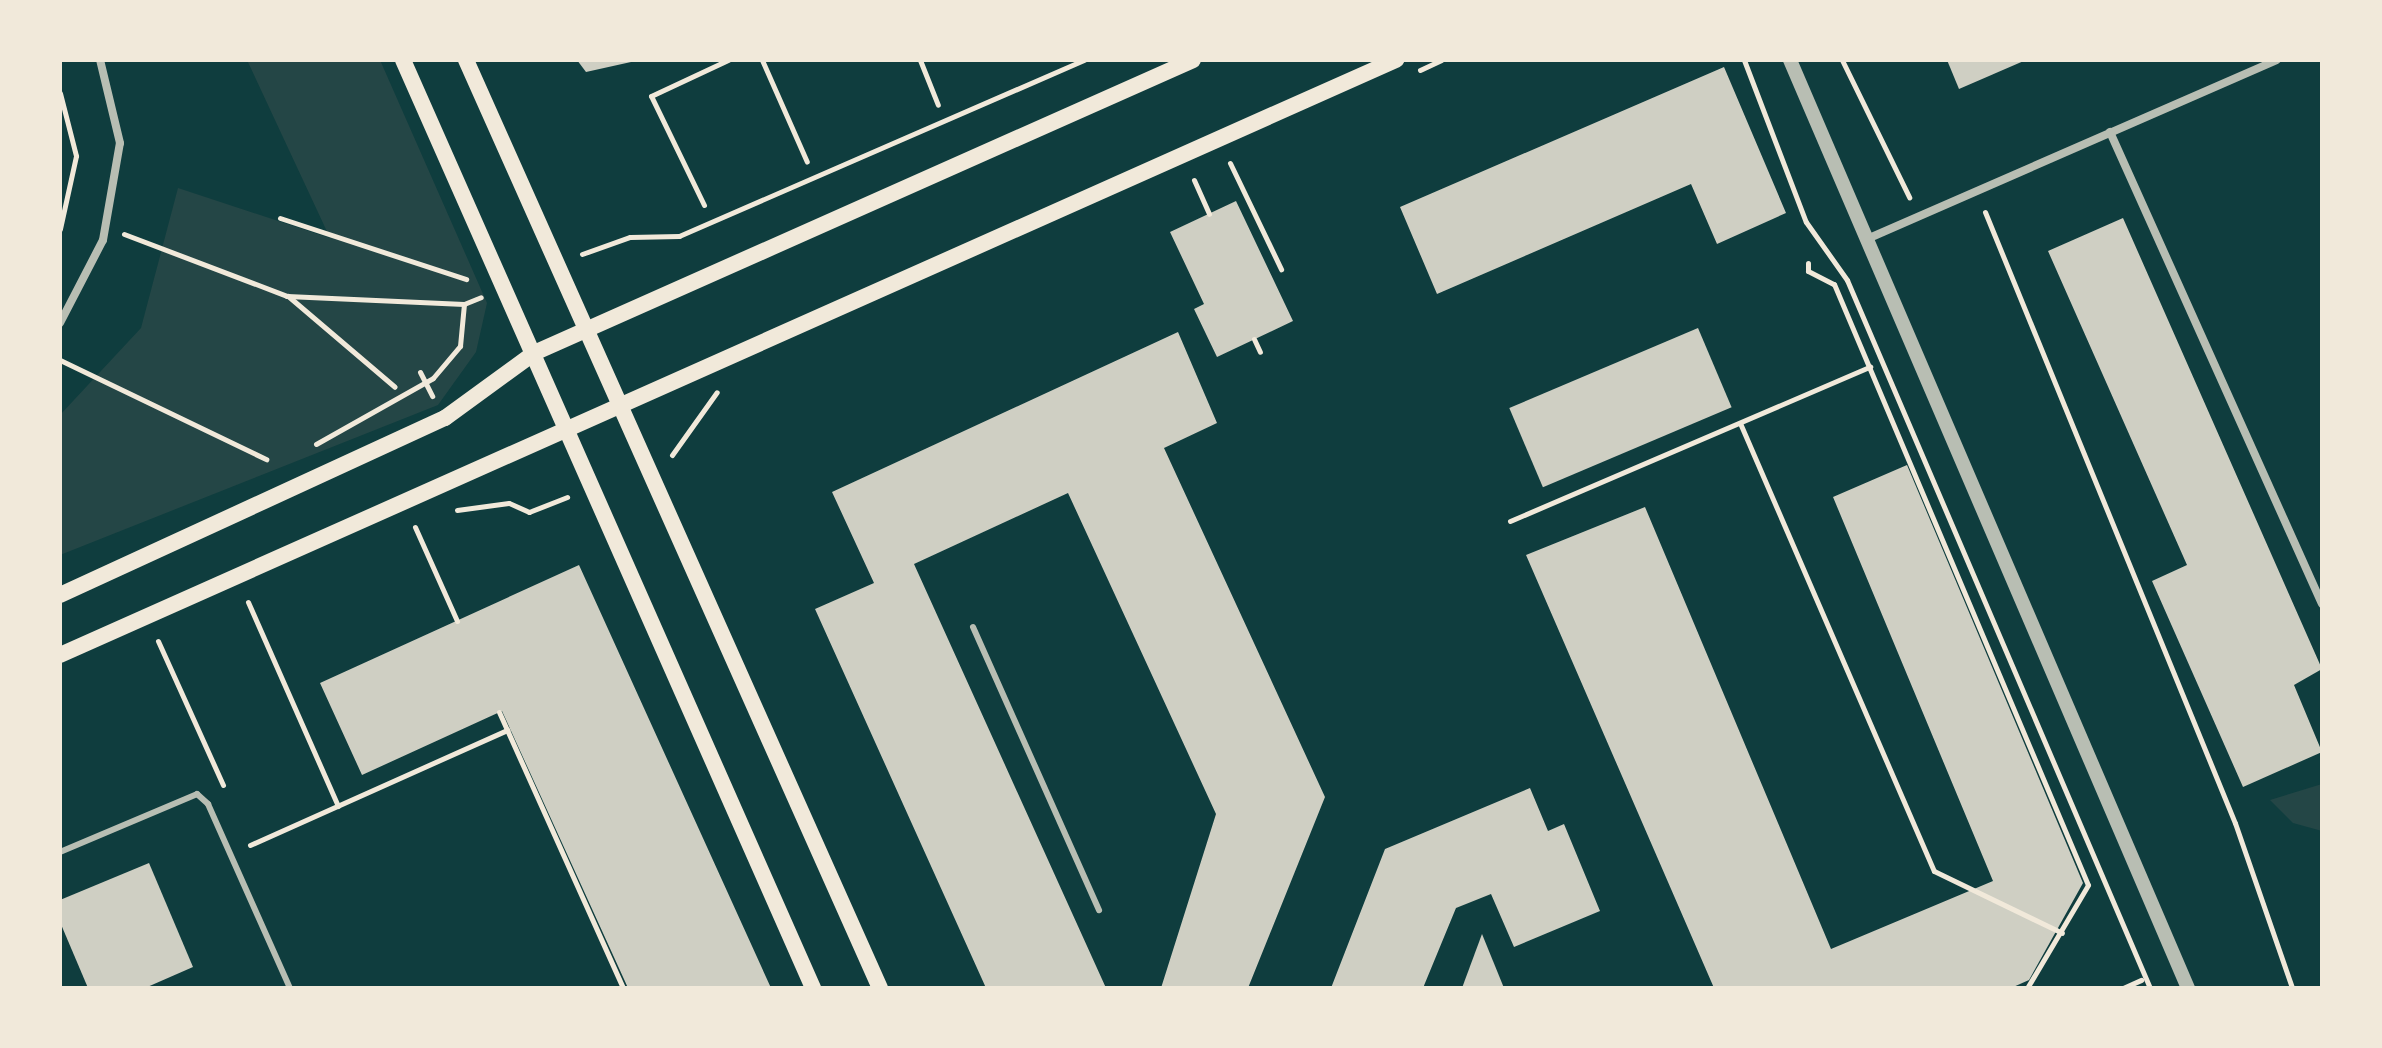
<!DOCTYPE html>
<html>
<head>
<meta charset="utf-8">
<style>
	body { margin:0 }
	#map { position:relative; width:2382px; height:1048px; overflow:hidden; background:#0f3d3e; font-family:"PT Sans Narrow",sans-serif }
	div>[style] { position:absolute }
	[style*='--x'] { left:calc(var(--x)*1px); top:calc(var(--y)*1px); width:calc(var(--w)*1px); rotate:calc(var(--a)*1deg) }
	.green>* { inset:0; background:#244646 }
	.building>* { inset:0; background:#cfcfc3; transform-origin:0 0 }
	.path>* { height:5px; margin:-2.5px; padding:0 2.5px; transform-origin:2.5px; border-radius:2.5px; background:#f1e9da }
	.service>* { height:6px; margin:-3px; padding:0 3px; transform-origin:3px; border-radius:3px; background:#b8beb3 }
	.minor>* { height:8px; margin:-4px; padding:0 4px; transform-origin:4px; border-radius:4px; background:#b8beb3 }
	.tertiary>* { height:14px; margin:-7px; padding:0 7px; transform-origin:7px; border-radius:7px; background:#b8beb3 }
	.secondary>* { height:16px; margin:-8px; padding:0 8px; transform-origin:8px; border-radius:8px; background:#f1e9da }
	span { translate:-50% -50%; white-space:nowrap; text-align:center; line-height:1.15; -webkit-text-stroke:6px #f1e9da; paint-order:stroke }
	.frame { position:absolute; inset:0; border:62px solid #f1e9da; pointer-events:none }
</style>
</head>
<body>
<div id="map">
	<div class="green">
		<i style="clip-path:polygon(247px 60px,380px 60px,487px 303px,476px 352px,438px 405px,60px 555px,60px 415px,141px 328px,178px 188px,330px 238px)"></i>
		<i style="clip-path:polygon(2322px 784px,2322px 831px,2293px 823px,2270px 800px)"></i>
	</div>
	<div class="building">
		<i style="clip-path:polygon(577px 60px,640px 60px,586px 72px)"></i>
		<i style="clip-path:polygon(1947px 60px,2026px 60px,1959px 89px)"></i>
		<i style="clip-path:polygon(1724px 67px,1786px 213px,1717px 244px,1691px 184px,1437px 294px,1400px 207px)"></i>
		<i style="clip-path:polygon(1236px 201px,1293px 321px,1217px 357px,1194px 309px,1204px 304px,1170px 232px)"></i>
		<i style="clip-path:polygon(2123px 218px,2322px 669px,2294px 685px,2322px 752px,2243px 787px,2152px 581px,2187px 565px,2048px 251px)"></i>
		<i style="left:1698px;top:328px;width:86px;height:205px;rotate:67deg"></i>
		<i style="clip-path:polygon(1178px 332px,1217px 423px,1164px 448px,1325px 797px,1248px 988px,1161px 988px,1216px 814px,1068px 493px,914px 564px,1106px 988px,986px 988px,815px 609px,874px 583px,832px 492px)"></i>
		<i style="clip-path:polygon(1907px 465px,2083px 883px,2029px 980px,2011px 988px,1714px 988px,1526px 555px,1645px 507px,1831px 949px,1993px 881px,1833px 497px)"></i>
		<i style="clip-path:polygon(579px 565px,771px 988px,628px 988px,502px 711px,362px 775px,320px 683px)"></i>
		<i style="clip-path:polygon(1530px 788px,1548px 831px,1564px 824px,1600px 911px,1514px 947px,1491px 894px,1456px 908px,1423px 988px,1331px 988px,1385px 849px)"></i>
		<i style="clip-path:polygon(149px 863px,193px 967px,145px 988px,88px 988px,60px 922px,60px 900px)"></i>
		<i style="clip-path:polygon(1482px 934px,1504px 988px,1462px 988px)"></i>
	</div>
	<div class="path">
		<i style="--x:762;--y:60;--w:111;--a:66.2"></i>
		<i style="--x:920;--y:60;--w:48;--a:68.2"></i>
		<i style="--x:1744;--y:60;--w:173;--a:69.1"></i>
		<i style="--x:1806;--y:222;--w:71;--a:54.7"></i>
		<i style="--x:1847;--y:280;--w:770;--a:66.83"></i>
		<i style="--x:1842;--y:60;--w:153;--a:63.9"></i>
		<i style="--x:1420;--y:70;--w:23;--a:-25"></i>
		<i style="--x:60;--y:93;--w:65;--a:75.7"></i>
		<i style="--x:76;--y:156;--w:75;--a:102.4"></i>
		<i style="--x:1230;--y:163;--w:118;--a:64.3"></i>
		<i style="--x:1194;--y:180;--w:37;--a:66"></i>
		<i style="--x:704;--y:205;--w:121;--a:-115.9"></i>
		<i style="--x:651;--y:96;--w:85;--a:-25.1"></i>
		<i style="--x:1985;--y:212;--w:660;--a:67.75"></i>
		<i style="--x:2235;--y:823;--w:175;--a:70.9"></i>
		<i style="--x:280;--y:218;--w:196;--a:18.2"></i>
		<i style="--x:124;--y:234;--w:174;--a:20.8"></i>
		<i style="--x:287;--y:296;--w:177;--a:2.6"></i>
		<i style="--x:464;--y:304;--w:18;--a:-22"></i>
		<i style="--x:582;--y:254;--w:51;--a:-19.5"></i>
		<i style="--x:630;--y:237;--w:49;--a:-1.2"></i>
		<i style="--x:679;--y:236;--w:442;--a:-23.5"></i>
		<i style="--x:1808;--y:263;--w:8;--a:90"></i>
		<i style="--x:1808;--y:271;--w:29;--a:27"></i>
		<i style="--x:1834;--y:284;--w:652;--a:67.09"></i>
		<i style="--x:2088;--y:885;--w:120;--a:120.6"></i>
		<i style="--x:288;--y:296;--w:140;--a:40.4"></i>
		<i style="--x:1254;--y:339;--w:14;--a:65"></i>
		<i style="--x:60;--y:360;--w:229;--a:25.7"></i>
		<i style="--x:420;--y:372;--w:27;--a:63"></i>
		<i style="--x:1740;--y:423;--w:488;--a:66.6"></i>
		<i style="--x:1934;--y:871;--w:142;--a:25.8"></i>
		<i style="--x:316;--y:444;--w:134;--a:-29.4"></i>
		<i style="--x:433;--y:378;--w:42;--a:-49.8"></i>
		<i style="--x:460;--y:346;--w:42;--a:-84.6"></i>
		<i style="--x:672;--y:455;--w:77;--a:-54.5"></i>
		<i style="--x:457;--y:510;--w:52;--a:-7.7"></i>
		<i style="--x:509;--y:503;--w:22;--a:24"></i>
		<i style="--x:529;--y:512;--w:41;--a:-21.5"></i>
		<i style="--x:1510;--y:521;--w:392;--a:-23.2"></i>
		<i style="--x:415;--y:527;--w:103;--a:65.9"></i>
		<i style="--x:248;--y:602;--w:223;--a:66.2"></i>
		<i style="--x:158;--y:641;--w:158;--a:65.7"></i>
		<i style="--x:499;--y:712;--w:303;--a:65.8"></i>
		<i style="--x:250;--y:845;--w:282;--a:-24.1"></i>
		<i style="--x:2123;--y:988;--w:20;--a:-24"></i>
	</div>
	<div class="service">
		<i style="--x:973;--y:627;--w:310;--a:66"></i>
		<i style="--x:60;--y:852;--w:149;--a:-22.9"></i>
		<i style="--x:197;--y:794;--w:15;--a:42"></i>
		<i style="--x:208;--y:804;--w:201;--a:66"></i>
	</div>
	<div class="minor">
		<i style="--x:2110;--y:132;--w:517;--a:65.81"></i>
		<i style="--x:1867;--y:239;--w:447;--a:-23.6"></i>
		<i style="--x:60;--y:323;--w:93;--a:-62.6"></i>
		<i style="--x:103;--y:240;--w:98;--a:-80.1"></i>
		<i style="--x:120;--y:143;--w:85;--a:-103.5"></i>
	</div>
	<div class="tertiary">
		<i style="--x:1790;--y:60;--w:1010;--a:66.79"></i>
	</div>
	<div class="secondary">
		<i style="--x:403;--y:60;--w:1015;--a:66.16"></i>
		<i style="--x:466;--y:60;--w:1016;--a:65.96"></i>
		<i style="--x:60;--y:595;--w:424;--a:-24.7"></i>
		<i style="--x:445;--y:418;--w:110;--a:-36.1"></i>
		<i style="--x:534;--y:353;--w:721;--a:-23.97"></i>
		<i style="--x:60;--y:655;--w:1463;--a:-24.01"></i>
	</div>
	<div class="frame"></div>
</div>
</body>
</html>
